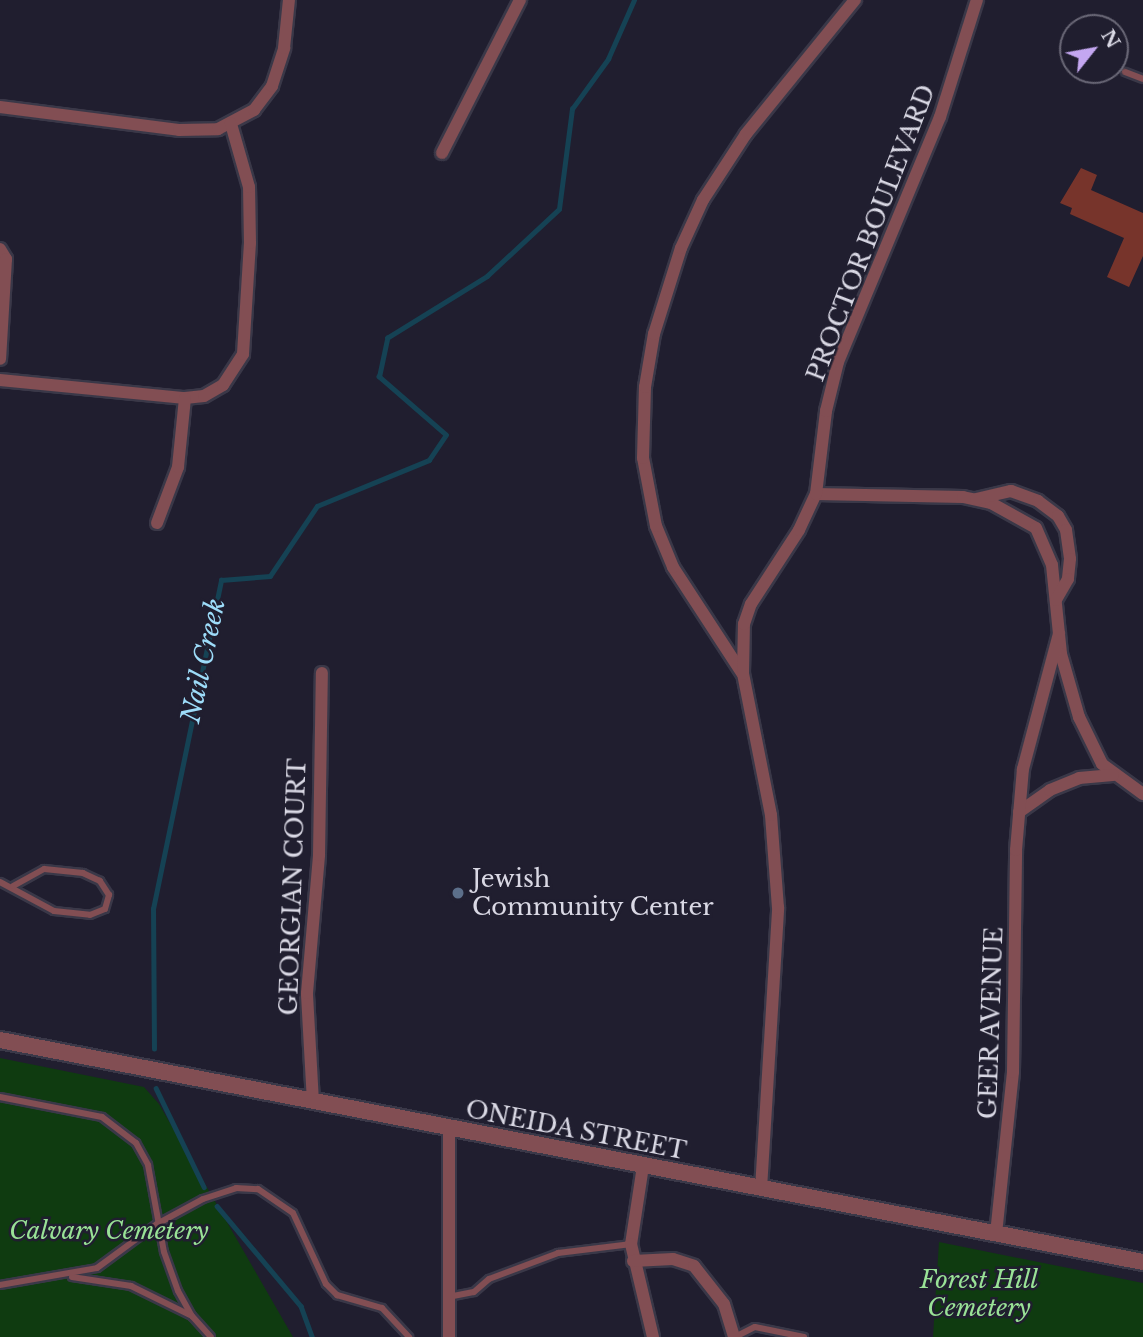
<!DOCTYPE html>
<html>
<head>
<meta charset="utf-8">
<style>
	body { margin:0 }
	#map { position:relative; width:1143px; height:1337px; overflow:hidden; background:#201e2f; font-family:"Libre Baskerville",serif }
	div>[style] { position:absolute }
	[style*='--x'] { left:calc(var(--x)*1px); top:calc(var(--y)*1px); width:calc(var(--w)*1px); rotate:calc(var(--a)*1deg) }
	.green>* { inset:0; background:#0f3b10 }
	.stream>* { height:4.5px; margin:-2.25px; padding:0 2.25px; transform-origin:2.25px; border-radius:2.25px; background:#154254 }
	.building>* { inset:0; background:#77342b }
	.roads { filter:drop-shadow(2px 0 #3a3848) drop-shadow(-2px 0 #3a3848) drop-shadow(0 2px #3a3848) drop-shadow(0 -2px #3a3848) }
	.service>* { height:6px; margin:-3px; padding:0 3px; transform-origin:3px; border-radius:3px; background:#824e53 }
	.minor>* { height:12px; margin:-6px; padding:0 6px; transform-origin:6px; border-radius:6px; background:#824e53 }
	.tertiary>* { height:16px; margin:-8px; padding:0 8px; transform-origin:8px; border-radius:8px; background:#824e53 }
	.dots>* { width:19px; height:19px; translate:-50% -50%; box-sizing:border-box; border:4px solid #201e2f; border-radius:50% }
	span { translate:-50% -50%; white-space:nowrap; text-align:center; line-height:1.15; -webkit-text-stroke:5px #201e2f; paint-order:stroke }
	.street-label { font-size:24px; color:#d9d8e4 }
	.poi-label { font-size:24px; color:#d9d8e4 }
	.left { translate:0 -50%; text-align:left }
	.park-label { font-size:24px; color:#99e296; font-style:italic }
	.water-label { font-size:26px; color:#9ddcf9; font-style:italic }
	.north { position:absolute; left:1059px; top:14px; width:70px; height:70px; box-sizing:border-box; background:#201e2f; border:2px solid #6a6877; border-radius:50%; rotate:59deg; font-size:19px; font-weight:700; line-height:28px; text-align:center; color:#d9d8e4 }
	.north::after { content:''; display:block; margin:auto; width:24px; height:32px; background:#c4a7f1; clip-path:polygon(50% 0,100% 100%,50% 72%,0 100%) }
</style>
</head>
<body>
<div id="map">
	<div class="green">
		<i style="clip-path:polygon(0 1058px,144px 1087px,159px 1104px,293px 1337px,0 1337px)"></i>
		<i style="clip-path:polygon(939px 1242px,1143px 1283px,1143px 1337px,933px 1337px)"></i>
	</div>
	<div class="stream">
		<i style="--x:154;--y:1049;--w:140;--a:-90.4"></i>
		<i style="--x:153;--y:909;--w:336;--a:-78.3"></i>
		<i style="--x:221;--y:580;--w:49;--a:-4.7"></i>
		<i style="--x:270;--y:576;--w:84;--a:-56.1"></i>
		<i style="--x:317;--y:506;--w:121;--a:-22.3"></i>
		<i style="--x:429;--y:460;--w:30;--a:-56"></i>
		<i style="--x:446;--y:435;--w:89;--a:-139.1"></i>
		<i style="--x:379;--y:377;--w:40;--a:-78"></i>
		<i style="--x:387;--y:338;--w:118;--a:-31.8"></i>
		<i style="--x:487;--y:276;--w:98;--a:-42.9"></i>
		<i style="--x:559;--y:209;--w:101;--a:-82.6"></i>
		<i style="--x:572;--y:109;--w:62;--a:-54.2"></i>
		<i style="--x:608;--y:59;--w:64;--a:-66.2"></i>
		<i style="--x:156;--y:1088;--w:110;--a:64.1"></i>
		<i style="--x:217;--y:1206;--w:131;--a:50"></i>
		<i style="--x:301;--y:1306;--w:33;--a:70"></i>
	</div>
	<div class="building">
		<i style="clip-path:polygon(1081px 168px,1097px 175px,1091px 190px,1143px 213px,1143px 256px,1129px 287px,1107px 277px,1124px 238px,1070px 214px,1072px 208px,1060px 203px)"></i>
	</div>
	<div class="roads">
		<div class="service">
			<i style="--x:1125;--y:72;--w:19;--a:21"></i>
			<i style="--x:0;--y:882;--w:61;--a:28.2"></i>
			<i style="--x:54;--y:911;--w:36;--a:6"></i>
			<i style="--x:90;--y:915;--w:16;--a:-22"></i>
			<i style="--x:105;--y:909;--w:15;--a:-74"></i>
			<i style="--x:109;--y:895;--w:17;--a:-123"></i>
			<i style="--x:100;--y:881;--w:19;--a:-155"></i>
			<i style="--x:83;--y:873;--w:39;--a:-174"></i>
			<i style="--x:44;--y:869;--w:35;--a:151"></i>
			<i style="--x:0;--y:1097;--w:104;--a:11.1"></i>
			<i style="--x:102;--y:1117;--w:43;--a:37.4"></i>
			<i style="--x:136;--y:1143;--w:25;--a:61"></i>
			<i style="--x:148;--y:1165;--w:88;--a:79.6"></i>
			<i style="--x:164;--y:1252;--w:41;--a:70.3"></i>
			<i style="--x:178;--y:1291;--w:29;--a:61"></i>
			<i style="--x:192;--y:1316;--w:28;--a:48"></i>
			<i style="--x:72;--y:1277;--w:60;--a:8.7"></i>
			<i style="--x:131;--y:1286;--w:66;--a:26.2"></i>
			<i style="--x:0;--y:1285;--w:98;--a:-9.9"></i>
			<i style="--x:97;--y:1268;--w:74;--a:-36.3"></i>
			<i style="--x:157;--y:1224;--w:52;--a:-28.5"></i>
			<i style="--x:203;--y:1199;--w:35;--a:-18"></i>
			<i style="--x:236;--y:1188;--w:22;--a:3"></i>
			<i style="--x:258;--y:1189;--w:42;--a:34.4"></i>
			<i style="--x:293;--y:1213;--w:78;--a:65.1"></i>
			<i style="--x:326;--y:1284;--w:16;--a:45"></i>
			<i style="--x:337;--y:1295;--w:47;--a:16.1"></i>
			<i style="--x:382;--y:1308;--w:40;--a:47"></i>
			<i style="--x:448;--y:1297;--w:26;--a:-11"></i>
			<i style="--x:474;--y:1292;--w:20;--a:-41"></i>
			<i style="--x:489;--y:1279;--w:74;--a:-20.6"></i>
			<i style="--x:558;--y:1253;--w:74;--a:-7"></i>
			<i style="--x:735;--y:1337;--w:22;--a:-27"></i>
			<i style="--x:755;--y:1327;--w:50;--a:11.5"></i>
		</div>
		<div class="minor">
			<i style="--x:0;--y:107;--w:180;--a:7.3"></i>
			<i style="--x:179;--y:130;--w:39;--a:-1"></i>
			<i style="--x:218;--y:129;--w:41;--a:-27.8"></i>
			<i style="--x:254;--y:110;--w:30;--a:-53"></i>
			<i style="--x:272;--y:86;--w:40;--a:-72"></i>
			<i style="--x:284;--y:48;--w:48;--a:-84.1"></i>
			<i style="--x:442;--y:153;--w:172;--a:-63"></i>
			<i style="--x:0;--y:249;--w:12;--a:59"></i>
			<i style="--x:6;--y:259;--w:100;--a:93.4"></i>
			<i style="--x:0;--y:380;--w:186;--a:5.6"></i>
			<i style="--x:185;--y:398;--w:19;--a:-6"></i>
			<i style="--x:204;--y:396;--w:22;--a:-30"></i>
			<i style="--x:223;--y:385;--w:37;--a:-57"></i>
			<i style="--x:243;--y:354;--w:111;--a:-86.4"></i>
			<i style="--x:250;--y:243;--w:56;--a:-91"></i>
			<i style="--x:249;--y:187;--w:66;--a:-105.9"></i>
			<i style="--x:816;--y:494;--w:147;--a:1.2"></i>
			<i style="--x:963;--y:497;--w:29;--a:12"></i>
			<i style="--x:991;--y:503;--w:51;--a:29.1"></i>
			<i style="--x:1036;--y:528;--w:40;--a:66.6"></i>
			<i style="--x:1052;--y:565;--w:89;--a:84.2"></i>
			<i style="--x:1061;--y:654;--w:66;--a:74.1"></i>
			<i style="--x:1079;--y:717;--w:52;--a:63.9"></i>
			<i style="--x:1102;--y:764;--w:51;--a:36.2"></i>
			<i style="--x:976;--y:499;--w:36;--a:-13"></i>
			<i style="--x:1011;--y:491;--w:29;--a:20"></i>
			<i style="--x:1038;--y:501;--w:25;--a:37"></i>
			<i style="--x:1058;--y:516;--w:16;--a:60"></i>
			<i style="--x:1066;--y:530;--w:29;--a:82"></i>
			<i style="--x:1070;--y:559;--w:20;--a:96"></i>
			<i style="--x:1068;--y:579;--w:24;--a:120"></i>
			<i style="--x:157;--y:523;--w:60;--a:-69.4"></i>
			<i style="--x:178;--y:467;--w:69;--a:-84.2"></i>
			<i style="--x:742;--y:673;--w:126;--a:-123.1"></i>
			<i style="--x:673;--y:567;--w:44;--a:-112.5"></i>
			<i style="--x:656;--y:526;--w:69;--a:-100.8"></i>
			<i style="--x:643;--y:458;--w:71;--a:-88.4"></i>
			<i style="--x:645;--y:387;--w:54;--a:-80.4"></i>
			<i style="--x:654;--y:334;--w:90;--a:-72.6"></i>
			<i style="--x:681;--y:248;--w:53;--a:-65.4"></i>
			<i style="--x:703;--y:200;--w:79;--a:-56.9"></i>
			<i style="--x:746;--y:134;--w:173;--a:-50.9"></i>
			<i style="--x:1019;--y:812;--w:38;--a:-35"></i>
			<i style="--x:1050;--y:790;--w:31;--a:-22"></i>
			<i style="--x:1079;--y:778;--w:34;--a:-5"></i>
			<i style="--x:313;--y:1102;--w:109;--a:-93.2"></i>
			<i style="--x:307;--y:993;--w:139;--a:-85"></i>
			<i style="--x:319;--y:855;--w:182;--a:-89.1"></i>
			<i style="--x:643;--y:1166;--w:79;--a:98.7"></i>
			<i style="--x:631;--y:1244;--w:96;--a:76.7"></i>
			<i style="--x:761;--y:1189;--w:282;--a:-86.5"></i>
			<i style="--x:778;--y:908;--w:93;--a:-94.3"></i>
			<i style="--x:771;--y:815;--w:144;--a:-101.2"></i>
			<i style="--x:743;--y:674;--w:50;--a:-88.9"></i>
			<i style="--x:744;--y:624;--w:21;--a:-71"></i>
			<i style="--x:751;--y:604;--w:88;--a:-57"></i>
			<i style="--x:799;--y:530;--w:40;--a:-65"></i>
			<i style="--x:816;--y:494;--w:84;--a:-83.1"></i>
			<i style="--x:826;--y:411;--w:50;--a:-76.2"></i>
			<i style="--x:838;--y:362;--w:265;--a:-67.4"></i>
			<i style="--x:940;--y:117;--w:123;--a:-72.5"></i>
			<i style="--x:996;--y:1234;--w:163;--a:-84"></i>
			<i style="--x:1013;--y:1072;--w:222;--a:-89.2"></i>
			<i style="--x:1016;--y:850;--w:81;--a:-85.1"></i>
			<i style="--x:1023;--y:769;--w:140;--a:-75.1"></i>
			<i style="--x:633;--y:1261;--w:40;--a:-2.9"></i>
			<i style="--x:673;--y:1259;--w:22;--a:18"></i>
			<i style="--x:694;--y:1266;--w:48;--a:51.7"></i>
			<i style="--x:724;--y:1304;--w:34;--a:73"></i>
			<i style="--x:449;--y:1337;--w:209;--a:-90"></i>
		</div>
		<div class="tertiary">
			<i style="--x:0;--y:1040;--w:1164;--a:10.99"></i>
		</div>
	</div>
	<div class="dots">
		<i style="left:458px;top:893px;background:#5c6f8a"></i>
	</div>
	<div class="street-label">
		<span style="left:871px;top:233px;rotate:-69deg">PROCTOR BOULEVARD</span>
		<span style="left:293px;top:887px;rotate:-88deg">GEORGIAN COURT</span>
		<span style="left:991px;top:1023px;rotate:-88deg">GEER AVENUE</span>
		<span style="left:576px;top:1130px;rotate:11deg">ONEIDA STREET</span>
	</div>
	<div class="poi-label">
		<span class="left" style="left:472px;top:893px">Jewish<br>Community Center</span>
	</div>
	<div class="park-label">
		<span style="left:109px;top:1231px">Calvary Cemetery</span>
		<span style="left:979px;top:1294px">Forest Hill<br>Cemetery</span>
	</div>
	<div class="water-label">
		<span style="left:204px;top:661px;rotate:-78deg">Nail Creek</span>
	</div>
	<div class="north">N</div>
</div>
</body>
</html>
